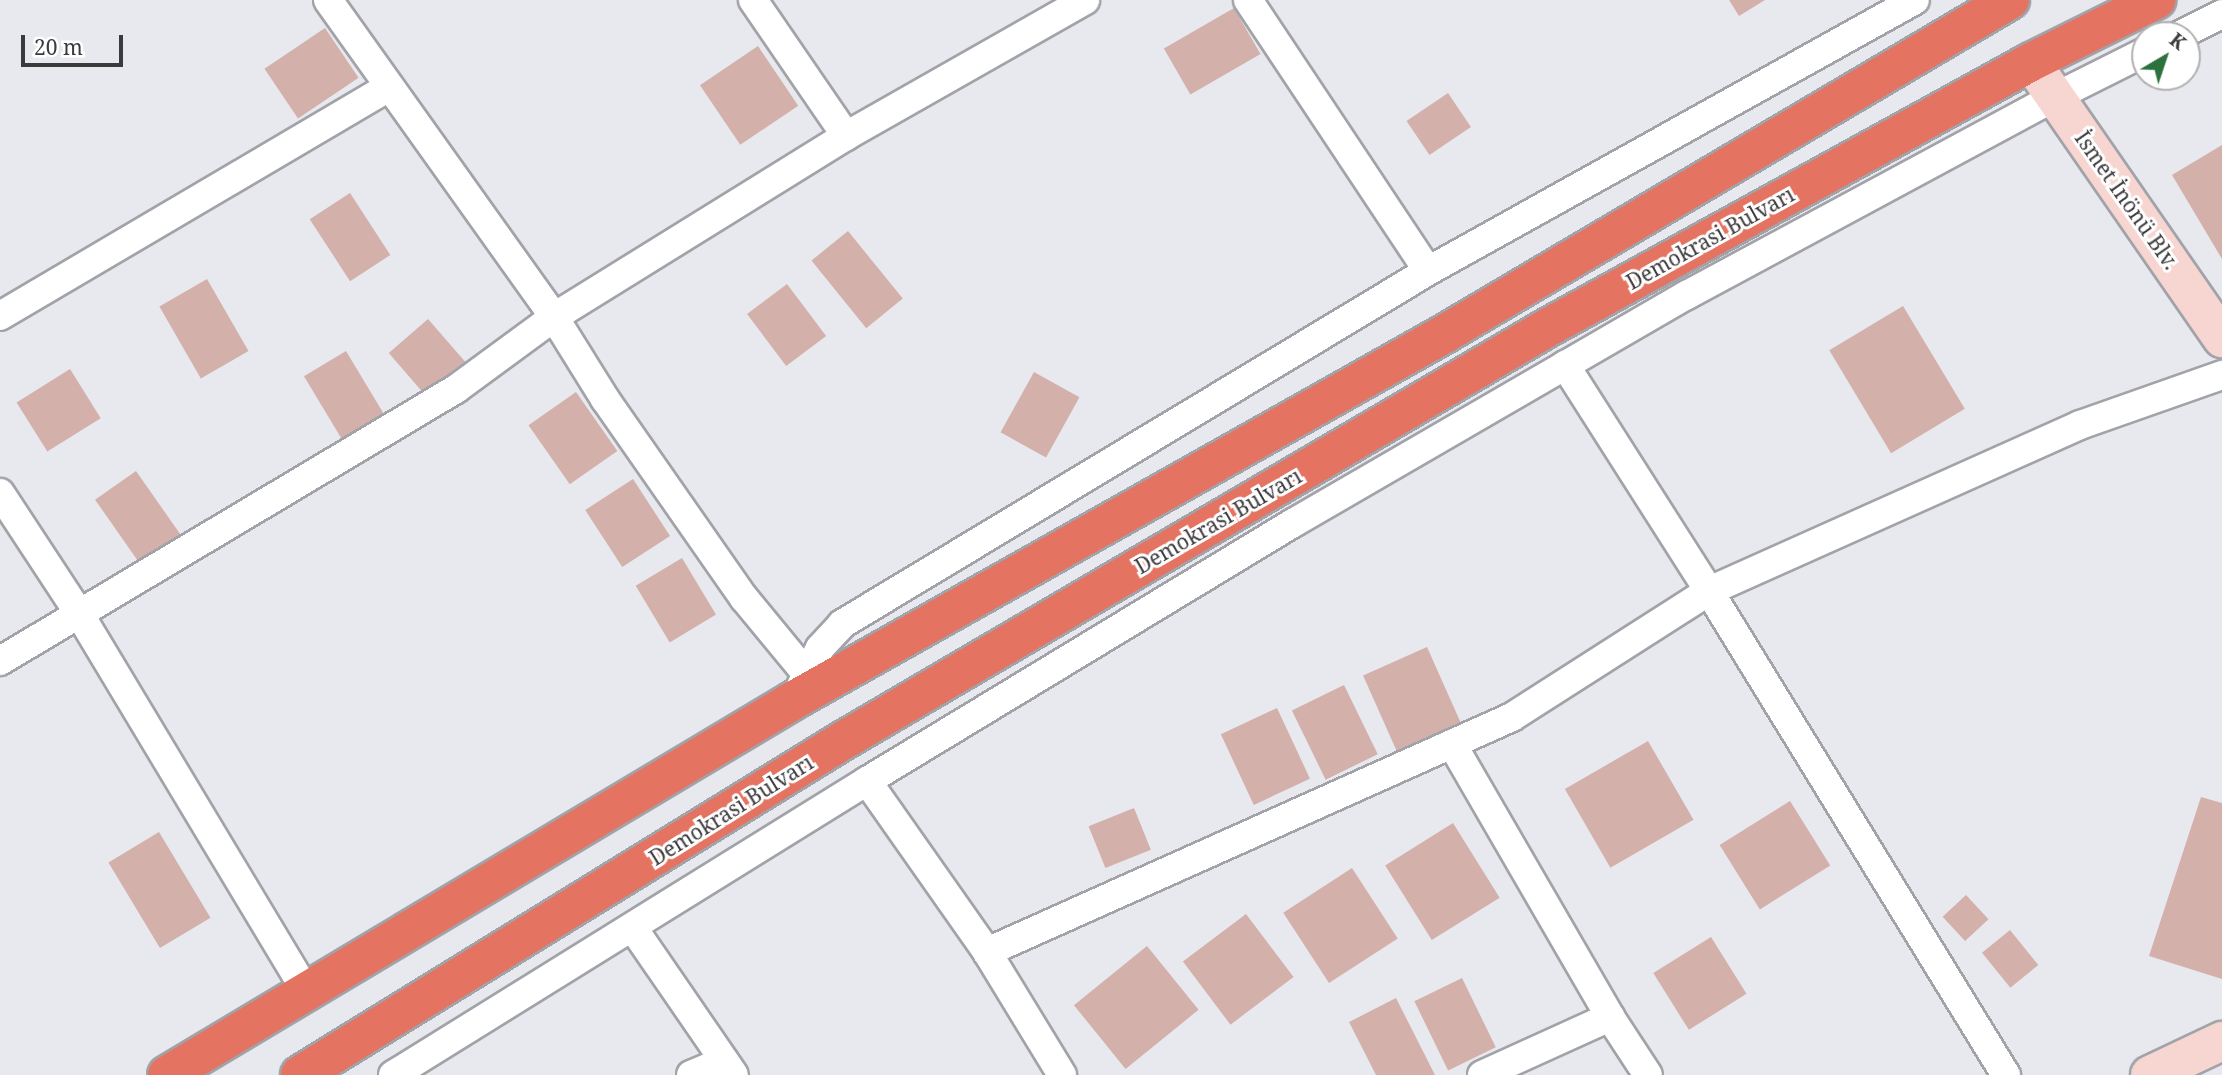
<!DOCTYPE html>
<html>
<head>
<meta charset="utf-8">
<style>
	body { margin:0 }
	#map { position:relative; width:2222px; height:1075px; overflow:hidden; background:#e7e9ef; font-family:"Noto Serif",serif }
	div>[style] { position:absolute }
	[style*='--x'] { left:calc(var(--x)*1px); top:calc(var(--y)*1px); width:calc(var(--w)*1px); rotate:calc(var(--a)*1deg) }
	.building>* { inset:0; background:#d4b0ab; transform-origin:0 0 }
	.roads { filter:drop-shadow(2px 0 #a1a3a9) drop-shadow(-2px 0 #a1a3a9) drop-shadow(0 2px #a1a3a9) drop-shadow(0 -2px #a1a3a9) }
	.street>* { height:28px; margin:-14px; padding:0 14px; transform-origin:14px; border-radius:14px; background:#fff }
	.secondary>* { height:38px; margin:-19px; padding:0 19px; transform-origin:19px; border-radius:19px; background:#f7d5d0 }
	.highway>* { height:38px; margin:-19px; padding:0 19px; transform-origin:19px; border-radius:19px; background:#e57361 }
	span { translate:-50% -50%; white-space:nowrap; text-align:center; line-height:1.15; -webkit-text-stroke:6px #fff; paint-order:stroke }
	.street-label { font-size:21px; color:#3b3b3e }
	.north { position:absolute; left:2131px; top:21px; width:70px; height:70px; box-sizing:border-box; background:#fff; border:2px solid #b1b1b2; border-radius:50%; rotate:39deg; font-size:19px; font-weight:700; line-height:28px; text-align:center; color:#3b3b3e }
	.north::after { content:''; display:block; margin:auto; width:24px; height:32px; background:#2d713c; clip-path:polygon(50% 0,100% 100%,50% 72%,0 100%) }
	.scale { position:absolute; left:21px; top:35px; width:102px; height:32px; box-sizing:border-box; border:4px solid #3b3b3e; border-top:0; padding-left:9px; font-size:21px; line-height:24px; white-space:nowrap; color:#3b3b3e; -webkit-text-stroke:5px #fff; paint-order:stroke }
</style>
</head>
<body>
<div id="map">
	<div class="building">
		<i style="clip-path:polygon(1729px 0,1765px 0,1739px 16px)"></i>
		<i style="left:1234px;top:8px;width:53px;height:81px;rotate:60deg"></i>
		<i style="left:325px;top:28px;width:60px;height:73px;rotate:56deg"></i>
		<i style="left:758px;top:46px;width:72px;height:70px;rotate:56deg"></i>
		<i style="left:1448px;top:93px;width:41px;height:50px;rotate:56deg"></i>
		<i style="clip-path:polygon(2222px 145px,2222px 259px,2172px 175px)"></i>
		<i style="left:350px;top:193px;width:74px;height:48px;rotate:57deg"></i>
		<i style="left:848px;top:231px;width:87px;height:47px;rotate:51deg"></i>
		<i style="left:207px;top:279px;width:83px;height:55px;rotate:60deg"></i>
		<i style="left:787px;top:284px;width:65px;height:50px;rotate:53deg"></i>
		<i style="left:1903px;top:306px;width:120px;height:86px;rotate:59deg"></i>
		<i style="left:428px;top:319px;width:58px;height:52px;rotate:49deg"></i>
		<i style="left:346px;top:351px;width:77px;height:49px;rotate:59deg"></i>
		<i style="left:70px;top:369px;width:58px;height:63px;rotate:58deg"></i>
		<i style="left:1034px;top:372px;width:52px;height:69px;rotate:29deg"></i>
		<i style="left:576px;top:392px;width:72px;height:58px;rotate:55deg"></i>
		<i style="left:136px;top:471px;width:84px;height:50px;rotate:55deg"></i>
		<i style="left:633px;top:479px;width:68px;height:57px;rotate:57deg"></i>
		<i style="left:682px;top:558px;width:66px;height:54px;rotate:59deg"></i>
		<i style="left:1427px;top:647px;width:86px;height:70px;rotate:66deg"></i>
		<i style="left:1344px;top:685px;width:77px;height:58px;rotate:64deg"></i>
		<i style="left:1277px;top:708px;width:78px;height:62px;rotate:65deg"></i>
		<i style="left:1648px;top:741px;width:91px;height:96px;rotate:60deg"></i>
		<i style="clip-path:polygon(2201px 797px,2222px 803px,2222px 979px,2149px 956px)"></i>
		<i style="left:1790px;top:801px;width:76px;height:83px;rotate:58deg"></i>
		<i style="left:1134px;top:808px;width:45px;height:49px;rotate:68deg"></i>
		<i style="left:1453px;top:823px;width:88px;height:80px;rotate:58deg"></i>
		<i style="left:159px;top:832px;width:100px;height:59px;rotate:59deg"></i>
		<i style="left:1352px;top:868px;width:84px;height:82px;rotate:57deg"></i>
		<i style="left:1966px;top:895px;width:33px;height:32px;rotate:47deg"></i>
		<i style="left:1246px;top:914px;width:79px;height:79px;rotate:53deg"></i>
		<i style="left:2010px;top:930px;width:45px;height:36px;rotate:51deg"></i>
		<i style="left:1711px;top:937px;width:67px;height:68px;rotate:58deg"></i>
		<i style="left:1147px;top:946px;width:82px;height:94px;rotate:51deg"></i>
		<i style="left:1462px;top:978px;width:77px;height:53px;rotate:64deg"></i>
		<i style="clip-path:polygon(1396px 998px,1435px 1075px,1376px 1075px,1349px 1022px)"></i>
	</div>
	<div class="roads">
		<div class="street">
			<i style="--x:328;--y:0;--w:389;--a:54.5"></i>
			<i style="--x:554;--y:317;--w:97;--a:58.1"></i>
			<i style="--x:605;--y:399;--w:243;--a:55.1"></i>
			<i style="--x:744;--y:598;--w:96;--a:50.5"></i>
			<i style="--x:753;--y:0;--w:165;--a:55.6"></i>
			<i style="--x:1248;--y:0;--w:325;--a:56.4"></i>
			<i style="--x:2180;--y:35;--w:47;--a:-26.6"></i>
			<i style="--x:0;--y:316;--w:451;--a:-30.5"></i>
			<i style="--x:1565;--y:365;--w:268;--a:57.5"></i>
			<i style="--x:1709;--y:591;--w:568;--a:58.47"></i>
			<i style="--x:0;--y:493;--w:146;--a:56.7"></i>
			<i style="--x:80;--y:615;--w:437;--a:59"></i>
			<i style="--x:0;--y:661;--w:531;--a:-30.82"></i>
			<i style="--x:456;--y:389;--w:122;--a:-36.3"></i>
			<i style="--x:554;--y:317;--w:344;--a:-31.8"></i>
			<i style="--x:846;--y:136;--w:275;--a:-29.6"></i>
			<i style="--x:794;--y:700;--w:58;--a:-63.4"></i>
			<i style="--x:820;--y:648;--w:33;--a:-47"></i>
			<i style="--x:842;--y:624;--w:684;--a:-31.06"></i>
			<i style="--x:1428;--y:271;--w:557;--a:-29.09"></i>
			<i style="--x:1452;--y:744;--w:315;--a:59.9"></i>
			<i style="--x:1610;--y:1017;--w:69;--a:56.8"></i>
			<i style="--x:867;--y:781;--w:209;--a:54.9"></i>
			<i style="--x:987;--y:952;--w:144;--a:58.6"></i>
			<i style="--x:633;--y:928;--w:178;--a:55.5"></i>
			<i style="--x:987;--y:952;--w:575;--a:-24.11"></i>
			<i style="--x:1512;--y:717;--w:234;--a:-32.6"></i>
			<i style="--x:1709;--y:591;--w:406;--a:-24.1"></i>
			<i style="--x:2080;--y:425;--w:151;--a:-19.4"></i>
			<i style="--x:393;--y:1075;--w:558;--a:-31.81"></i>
			<i style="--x:867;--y:781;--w:498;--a:-31.2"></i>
			<i style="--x:1293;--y:523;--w:455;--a:-30.1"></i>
			<i style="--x:1687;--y:295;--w:418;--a:-28.3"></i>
			<i style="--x:2055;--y:97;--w:101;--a:-26.6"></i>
			<i style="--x:691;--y:1075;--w:36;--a:-23"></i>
			<i style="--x:1482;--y:1075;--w:141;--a:-24.4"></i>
		</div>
		<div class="secondary">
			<i style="--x:2031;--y:62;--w:336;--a:55.3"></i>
			<i style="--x:2150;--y:1075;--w:80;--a:-25.3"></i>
		</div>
		<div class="highway">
			<i style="--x:167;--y:1075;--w:731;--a:-30.88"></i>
			<i style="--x:794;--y:700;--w:748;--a:-29.37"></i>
			<i style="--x:1446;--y:333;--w:655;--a:-30.56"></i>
			<i style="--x:300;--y:1075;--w:639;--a:-31.63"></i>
			<i style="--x:844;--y:740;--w:815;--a:-30.37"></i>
			<i style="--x:1547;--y:328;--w:552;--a:-28.79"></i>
			<i style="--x:2031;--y:62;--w:140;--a:-26.4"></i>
		</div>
	</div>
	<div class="street-label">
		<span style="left:2127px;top:200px;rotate:55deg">İsmet İnönü Blv.</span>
		<span style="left:1710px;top:238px;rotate:-29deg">Demokrasi Bulvarı</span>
		<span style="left:1218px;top:521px;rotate:-30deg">Demokrasi Bulvarı</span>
		<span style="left:731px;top:810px;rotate:-32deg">Demokrasi Bulvarı</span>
	</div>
	<div class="north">K</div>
	<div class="scale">20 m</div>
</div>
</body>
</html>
